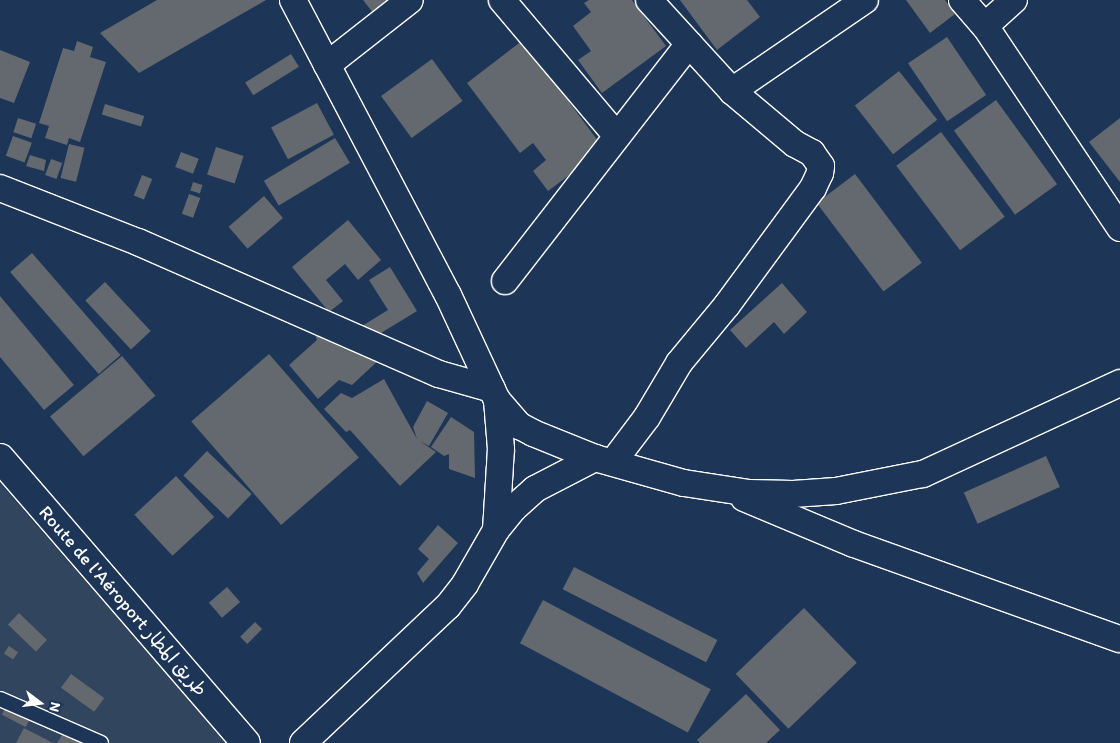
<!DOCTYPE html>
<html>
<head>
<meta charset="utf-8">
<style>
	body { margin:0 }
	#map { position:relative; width:1120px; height:743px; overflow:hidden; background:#1d3557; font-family:Itim,"Playpen Sans Arabic",sans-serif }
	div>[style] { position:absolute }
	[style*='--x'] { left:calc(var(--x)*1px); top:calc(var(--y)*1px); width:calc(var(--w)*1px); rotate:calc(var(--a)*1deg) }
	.built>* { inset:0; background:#32455e }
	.building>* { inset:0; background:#63696e; transform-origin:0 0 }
	.roads { filter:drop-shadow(1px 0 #fff) drop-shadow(-1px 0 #fff) drop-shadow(0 1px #fff) drop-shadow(0 -1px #fff) }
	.service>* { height:14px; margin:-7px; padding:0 7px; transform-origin:7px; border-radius:7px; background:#1d3557 }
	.minor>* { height:26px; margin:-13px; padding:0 13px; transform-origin:13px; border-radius:13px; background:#1d3557 }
	.tertiary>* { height:28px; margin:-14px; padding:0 14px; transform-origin:14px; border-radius:14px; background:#1d3557 }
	span { translate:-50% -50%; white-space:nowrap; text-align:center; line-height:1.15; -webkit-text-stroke:4px #1d3557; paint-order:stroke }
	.street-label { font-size:19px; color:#fff }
	.north { position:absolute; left:15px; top:678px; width:50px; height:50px; -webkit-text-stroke:4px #1d3557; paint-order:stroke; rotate:105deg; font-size:14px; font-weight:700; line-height:20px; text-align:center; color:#fff }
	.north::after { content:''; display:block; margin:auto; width:18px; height:22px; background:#fff; clip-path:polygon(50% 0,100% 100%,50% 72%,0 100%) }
</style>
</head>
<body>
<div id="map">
	<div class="built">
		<i style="clip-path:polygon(0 483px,226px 743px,0 743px)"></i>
	</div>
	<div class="building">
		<i style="clip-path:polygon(157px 0,266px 0,139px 73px,100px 33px)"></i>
		<i style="clip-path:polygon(363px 0,391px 0,374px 14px)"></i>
		<i style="clip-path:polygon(589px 0,632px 0,666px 46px,602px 93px,578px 60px,591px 51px,573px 26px,591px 12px,584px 3px)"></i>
		<i style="clip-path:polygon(680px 0,747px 0,760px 17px,717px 50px)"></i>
		<i style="clip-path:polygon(906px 0,945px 0,955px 14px,930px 33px)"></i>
		<i style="left:947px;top:37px;width:70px;height:47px;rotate:56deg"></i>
		<i style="clip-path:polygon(523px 40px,604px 149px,548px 191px,533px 171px,546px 160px,533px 143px,520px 153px,467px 83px)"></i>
		<i style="clip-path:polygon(77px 41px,93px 47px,90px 57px,106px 62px,80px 142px,69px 138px,67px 145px,45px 138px,49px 126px,39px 123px,63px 48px,74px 51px)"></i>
		<i style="clip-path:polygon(0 50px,30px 62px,14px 103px,0 98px)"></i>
		<i style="left:291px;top:54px;width:15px;height:54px;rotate:58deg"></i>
		<i style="left:432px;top:59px;width:52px;height:63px;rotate:54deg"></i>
		<i style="left:899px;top:71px;width:62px;height:56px;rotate:52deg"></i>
		<i style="left:996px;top:100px;width:104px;height:52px;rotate:54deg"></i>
		<i style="left:317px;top:103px;width:36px;height:52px;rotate:62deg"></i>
		<i style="left:105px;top:104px;width:41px;height:11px;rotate:17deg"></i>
		<i style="left:18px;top:118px;width:19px;height:15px;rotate:18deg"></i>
		<i style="clip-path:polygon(1120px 118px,1120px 182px,1089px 142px)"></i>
		<i style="left:941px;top:132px;width:106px;height:56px;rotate:53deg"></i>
		<i style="left:13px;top:136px;width:20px;height:21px;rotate:20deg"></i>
		<i style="left:335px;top:138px;width:29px;height:83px;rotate:59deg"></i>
		<i style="left:69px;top:144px;width:16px;height:35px;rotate:14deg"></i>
		<i style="left:216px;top:147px;width:29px;height:29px;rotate:18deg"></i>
		<i style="left:181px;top:152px;width:19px;height:16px;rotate:21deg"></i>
		<i style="clip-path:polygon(30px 155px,46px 160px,44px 171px,26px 166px)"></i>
		<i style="left:51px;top:159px;width:12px;height:17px;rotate:20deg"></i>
		<i style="left:855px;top:174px;width:111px;height:48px;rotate:53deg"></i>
		<i style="left:142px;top:175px;width:11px;height:22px;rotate:22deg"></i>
		<i style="left:193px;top:182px;width:10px;height:9px;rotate:17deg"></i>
		<i style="left:189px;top:194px;width:12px;height:21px;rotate:20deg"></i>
		<i style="left:264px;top:196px;width:29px;height:47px;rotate:49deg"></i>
		<i style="clip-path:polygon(348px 220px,381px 260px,358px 280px,345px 264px,326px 280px,343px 301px,329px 312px,292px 267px)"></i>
		<i style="left:32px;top:253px;width:135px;height:29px;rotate:49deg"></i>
		<i style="clip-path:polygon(390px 267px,417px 311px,381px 333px,362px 326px,388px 310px,369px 280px)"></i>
		<i style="left:105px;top:282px;width:67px;height:27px;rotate:47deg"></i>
		<i style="clip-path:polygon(782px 283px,807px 312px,784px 334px,774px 322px,746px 348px,730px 330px)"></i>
		<i style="clip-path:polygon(0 296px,74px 385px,44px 410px,0 357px)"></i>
		<i style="clip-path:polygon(310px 320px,381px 358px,352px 385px,339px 380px,318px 399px,289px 365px,317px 340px)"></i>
		<i style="left:269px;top:354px;width:137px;height:103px;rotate:49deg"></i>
		<i style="left:122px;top:356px;width:52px;height:94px;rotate:50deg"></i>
		<i style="clip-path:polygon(384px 379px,417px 439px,413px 427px,427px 401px,448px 413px,429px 446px,420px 441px,436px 452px,400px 486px,350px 430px,346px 432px,324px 409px,341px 393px,352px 398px)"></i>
		<i style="clip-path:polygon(451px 417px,474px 432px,475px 478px,449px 469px,449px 454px,444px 456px,431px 447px)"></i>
		<i style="left:207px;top:451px;width:62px;height:34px;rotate:44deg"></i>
		<i style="left:1046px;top:456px;width:34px;height:90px;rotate:66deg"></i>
		<i style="left:176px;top:476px;width:56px;height:57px;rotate:47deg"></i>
		<i style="clip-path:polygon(438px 525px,458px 543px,423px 583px,417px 573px,429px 559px,418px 549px)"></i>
		<i style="left:574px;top:567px;width:161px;height:25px;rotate:27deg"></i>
		<i style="left:227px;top:587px;width:20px;height:24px;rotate:49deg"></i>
		<i style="left:543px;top:600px;width:190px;height:49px;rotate:28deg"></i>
		<i style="left:804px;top:608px;width:76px;height:95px;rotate:46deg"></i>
		<i style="left:19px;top:613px;width:39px;height:16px;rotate:44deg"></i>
		<i style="left:255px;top:622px;width:10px;height:21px;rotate:45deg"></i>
		<i style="left:9px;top:646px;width:11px;height:9px;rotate:34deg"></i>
		<i style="left:71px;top:674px;width:41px;height:17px;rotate:36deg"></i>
		<i style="clip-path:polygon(746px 694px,780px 730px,766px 743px,700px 743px,697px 740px)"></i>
		<i style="left:8px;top:703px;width:27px;height:13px;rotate:28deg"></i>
		<i style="clip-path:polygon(24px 728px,53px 743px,16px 743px)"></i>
		<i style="clip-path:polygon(64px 732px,84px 743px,57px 743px)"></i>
	</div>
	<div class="roads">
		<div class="service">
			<i style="--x:0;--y:699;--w:110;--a:23.5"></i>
		</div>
		<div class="minor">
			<i style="--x:293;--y:0;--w:333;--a:62.3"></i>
			<i style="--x:448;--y:295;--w:116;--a:65"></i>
			<i style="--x:497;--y:400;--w:35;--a:49"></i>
			<i style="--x:520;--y:426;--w:15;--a:28"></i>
			<i style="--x:533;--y:433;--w:67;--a:22"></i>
			<i style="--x:595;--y:458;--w:92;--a:15.7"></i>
			<i style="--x:684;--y:483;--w:66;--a:8.7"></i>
			<i style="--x:749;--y:493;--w:44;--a:1.3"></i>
			<i style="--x:793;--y:494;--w:43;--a:-4"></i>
			<i style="--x:836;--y:491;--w:89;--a:-11.1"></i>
			<i style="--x:923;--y:474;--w:217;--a:-24.8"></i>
			<i style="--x:502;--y:0;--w:178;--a:49.8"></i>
			<i style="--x:962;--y:0;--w:35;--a:49"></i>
			<i style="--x:985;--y:26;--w:243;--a:56.2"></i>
			<i style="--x:985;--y:26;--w:39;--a:-42"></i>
			<i style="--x:327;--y:65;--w:105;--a:-38.1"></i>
			<i style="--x:732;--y:91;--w:161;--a:-34.4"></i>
			<i style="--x:0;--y:188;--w:148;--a:21.4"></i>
			<i style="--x:138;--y:242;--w:329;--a:23.7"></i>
			<i style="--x:439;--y:374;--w:55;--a:15.8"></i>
			<i style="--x:505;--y:281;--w:300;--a:-52.2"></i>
			<i style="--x:613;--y:462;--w:56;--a:-52.9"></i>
			<i style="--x:647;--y:417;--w:63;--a:-59.3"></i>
			<i style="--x:679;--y:363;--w:75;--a:-50.4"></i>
			<i style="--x:727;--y:305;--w:145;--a:-53.7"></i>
			<i style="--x:813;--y:188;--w:17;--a:-65"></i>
			<i style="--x:820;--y:173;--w:7;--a:-82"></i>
			<i style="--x:821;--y:166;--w:16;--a:-125"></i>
			<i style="--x:812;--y:153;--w:19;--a:-152"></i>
			<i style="--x:795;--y:144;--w:82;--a:-139.9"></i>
			<i style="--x:732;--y:91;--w:123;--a:-132.4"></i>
			<i style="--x:744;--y:498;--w:119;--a:22.7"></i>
			<i style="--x:854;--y:544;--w:282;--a:19.7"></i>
			<i style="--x:496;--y:530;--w:81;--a:-86.5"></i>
			<i style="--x:501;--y:449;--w:49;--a:-94.7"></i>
			<i style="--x:303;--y:743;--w:199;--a:-43.4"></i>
			<i style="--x:448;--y:606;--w:28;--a:-52"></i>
			<i style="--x:465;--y:584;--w:62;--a:-60.1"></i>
			<i style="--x:496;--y:530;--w:28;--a:-51"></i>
			<i style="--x:514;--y:508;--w:28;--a:-42"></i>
			<i style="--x:535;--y:489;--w:68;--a:-27.3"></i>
		</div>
		<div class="tertiary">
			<i style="--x:0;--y:458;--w:376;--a:49.2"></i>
		</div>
	</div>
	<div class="street-label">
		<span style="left:123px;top:601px;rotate:49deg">Route de l'Aéroport طريق المطار</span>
	</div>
	<div class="north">N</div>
</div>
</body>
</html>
